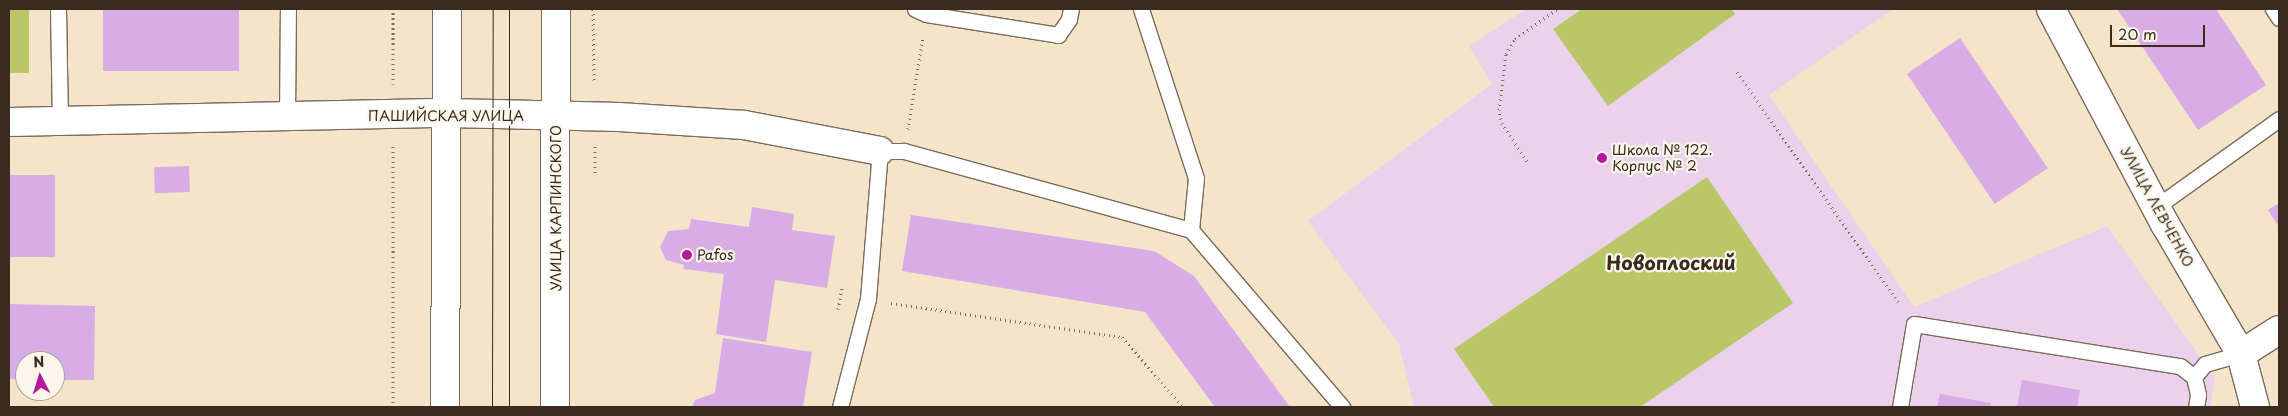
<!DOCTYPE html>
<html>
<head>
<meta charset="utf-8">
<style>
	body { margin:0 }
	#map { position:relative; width:2288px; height:416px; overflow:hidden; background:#f4e4ca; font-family:"Playpen Sans",sans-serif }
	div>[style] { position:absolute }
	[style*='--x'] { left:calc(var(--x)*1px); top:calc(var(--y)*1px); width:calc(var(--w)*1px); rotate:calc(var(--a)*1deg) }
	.built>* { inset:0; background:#ebd1ec }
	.green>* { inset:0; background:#b9c769; transform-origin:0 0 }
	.building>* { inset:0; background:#d8ade6; transform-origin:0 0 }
	.path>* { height:3px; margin-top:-1.5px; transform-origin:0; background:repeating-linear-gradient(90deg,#7c6b5a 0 1px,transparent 0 5px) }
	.roads { filter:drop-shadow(1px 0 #7c6b5a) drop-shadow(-1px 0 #7c6b5a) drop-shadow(0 1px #7c6b5a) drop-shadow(0 -1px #7c6b5a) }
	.service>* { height:15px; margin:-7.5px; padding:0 7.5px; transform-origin:7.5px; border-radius:7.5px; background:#fff }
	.minor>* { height:28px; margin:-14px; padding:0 14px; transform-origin:14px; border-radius:14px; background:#fff }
	.primary>* { height:28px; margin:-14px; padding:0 14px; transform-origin:14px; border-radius:14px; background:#fff }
	.tram>* { height:1px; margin:-0.5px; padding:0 0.5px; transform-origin:0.5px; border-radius:0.5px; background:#3b2a1e }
	.dots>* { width:14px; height:14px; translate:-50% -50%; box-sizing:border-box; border:2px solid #fbf7ec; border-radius:50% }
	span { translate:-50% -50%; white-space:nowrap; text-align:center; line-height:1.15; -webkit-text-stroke:4.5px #fbf7ec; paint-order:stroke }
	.street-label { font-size:14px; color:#3b2a1e }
	.poi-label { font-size:14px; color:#3b2a1e }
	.left { translate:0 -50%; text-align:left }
	.district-label { font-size:19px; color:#3b2a1e; font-weight:700 }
	.frame { position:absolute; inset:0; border:10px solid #3b2a1e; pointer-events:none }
	.north { position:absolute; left:15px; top:351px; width:50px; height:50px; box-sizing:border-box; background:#fbf7ec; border:1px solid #aea59a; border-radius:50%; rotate:355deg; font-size:14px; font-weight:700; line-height:20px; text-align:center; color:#3b2a1e }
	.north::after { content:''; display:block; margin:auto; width:18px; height:22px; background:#b5179e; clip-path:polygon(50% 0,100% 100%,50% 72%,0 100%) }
	.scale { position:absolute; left:2110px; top:25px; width:95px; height:22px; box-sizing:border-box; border:2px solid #3b2a1e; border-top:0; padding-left:6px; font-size:15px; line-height:18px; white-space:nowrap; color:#3b2a1e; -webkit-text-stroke:4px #fbf7ec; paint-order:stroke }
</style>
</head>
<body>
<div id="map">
	<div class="built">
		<i style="clip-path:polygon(1526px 9px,1893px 9px,1769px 95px,1914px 307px,2107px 226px,2215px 378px,2210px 407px,1414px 407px,1399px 344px,1308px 221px,1492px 84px,1469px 46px)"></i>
	</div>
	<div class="green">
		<i style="left:9px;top:9px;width:20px;height:64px"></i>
		<i style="clip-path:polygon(1582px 9px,1732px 9px,1735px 14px,1608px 106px,1553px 29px)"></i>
		<i style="clip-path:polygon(1707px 177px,1793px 303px,1640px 407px,1494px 407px,1454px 349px)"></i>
	</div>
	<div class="building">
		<i style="left:103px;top:9px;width:136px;height:62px"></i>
		<i style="clip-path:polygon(2117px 9px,2216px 9px,2266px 85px,2198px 130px)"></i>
		<i style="left:1960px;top:38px;width:157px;height:64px;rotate:56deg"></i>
		<i style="left:189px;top:166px;width:26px;height:35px;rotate:88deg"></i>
		<i style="left:9px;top:175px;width:46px;height:82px"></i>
		<i style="clip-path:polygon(2279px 203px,2279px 227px,2268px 210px)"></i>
		<i style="clip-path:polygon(752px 207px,794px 214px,792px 230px,835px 236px,827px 288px,775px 280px,766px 342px,716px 334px,724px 274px,683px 269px,684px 265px,666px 260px,660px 247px,668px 231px,689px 229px,691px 219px,749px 227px)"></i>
		<i style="clip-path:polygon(911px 215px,1154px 251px,1194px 276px,1290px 407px,1215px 407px,1145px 312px,902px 271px)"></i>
		<i style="clip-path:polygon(9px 304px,95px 306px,94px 380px,55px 380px,55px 361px,25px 361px,25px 379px,9px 379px)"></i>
		<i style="clip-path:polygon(723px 338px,812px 352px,803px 407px,692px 407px,695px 400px,715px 393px)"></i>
		<i style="clip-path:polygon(2022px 380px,2080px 390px,2077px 407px,2017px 407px)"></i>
		<i style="clip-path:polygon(1940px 394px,1991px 403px,1990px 407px,1937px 407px)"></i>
	</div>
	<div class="path">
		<i style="--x:593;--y:9;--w:73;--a:89.2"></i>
		<i style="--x:1737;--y:72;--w:284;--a:55"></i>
		<i style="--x:393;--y:84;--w:75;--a:-90"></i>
		<i style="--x:908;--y:129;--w:94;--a:-80.8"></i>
		<i style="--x:595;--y:146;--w:29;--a:90"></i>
		<i style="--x:1527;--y:161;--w:45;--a:-124"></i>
		<i style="--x:1502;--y:124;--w:14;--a:-102"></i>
		<i style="--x:1499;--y:110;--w:56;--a:-82.9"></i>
		<i style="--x:1506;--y:54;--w:17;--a:-59"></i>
		<i style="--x:1515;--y:39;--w:52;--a:-35.5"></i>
		<i style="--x:891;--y:303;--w:233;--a:8.4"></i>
		<i style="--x:1122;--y:337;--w:93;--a:48.9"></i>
		<i style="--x:838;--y:309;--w:25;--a:-79"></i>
		<i style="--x:393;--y:407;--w:264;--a:-90"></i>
	</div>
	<div class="roads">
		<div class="service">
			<i style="--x:58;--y:9;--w:113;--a:89"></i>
			<i style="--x:915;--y:9;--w:12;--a:24"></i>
			<i style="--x:926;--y:14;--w:134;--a:9"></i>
			<i style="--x:1058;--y:35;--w:19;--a:-55"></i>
			<i style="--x:1069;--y:19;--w:10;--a:-79"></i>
			<i style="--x:1141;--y:9;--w:178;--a:72"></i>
			<i style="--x:1196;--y:178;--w:52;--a:95.5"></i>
			<i style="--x:2273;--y:9;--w:11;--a:56"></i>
			<i style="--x:287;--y:117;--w:108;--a:-89.5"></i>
			<i style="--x:2156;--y:207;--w:151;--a:-35.6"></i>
			<i style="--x:2194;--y:377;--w:17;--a:-50"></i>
			<i style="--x:2205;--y:364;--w:37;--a:-16"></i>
			<i style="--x:840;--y:407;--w:112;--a:-75.5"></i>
			<i style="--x:868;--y:299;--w:148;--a:-85.4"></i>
			<i style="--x:880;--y:151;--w:24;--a:0"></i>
			<i style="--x:904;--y:151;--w:298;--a:15.4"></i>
			<i style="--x:1191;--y:230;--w:233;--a:49.5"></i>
			<i style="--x:1900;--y:407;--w:84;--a:-80.4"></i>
			<i style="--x:1914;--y:324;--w:269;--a:9"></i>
			<i style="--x:2180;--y:366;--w:18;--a:38"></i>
			<i style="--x:2194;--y:377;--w:18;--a:77"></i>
			<i style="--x:2198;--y:395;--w:12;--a:99"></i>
		</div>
		<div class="minor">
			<i style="--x:2051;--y:9;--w:243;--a:62.1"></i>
			<i style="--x:2165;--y:224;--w:151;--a:59.7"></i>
			<i style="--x:2241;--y:354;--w:55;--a:75.2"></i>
			<i style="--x:9;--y:122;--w:437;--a:-1.2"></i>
			<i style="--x:446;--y:113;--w:173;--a:1.3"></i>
			<i style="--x:619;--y:117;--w:125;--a:3.7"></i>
			<i style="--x:744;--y:125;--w:138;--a:10.8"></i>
			<i style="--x:2241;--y:354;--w:45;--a:-32.3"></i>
		</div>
		<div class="primary">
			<i style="--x:445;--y:407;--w:398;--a:-89.7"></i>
			<i style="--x:555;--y:407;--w:398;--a:-89.9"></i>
		</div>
	</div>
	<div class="tram">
		<i style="--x:492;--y:407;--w:398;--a:-89.9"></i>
		<i style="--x:509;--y:407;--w:398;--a:-90"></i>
	</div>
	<div class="dots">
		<i style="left:1602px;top:158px;background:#b5179e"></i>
		<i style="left:687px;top:255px;background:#b5179e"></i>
	</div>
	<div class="street-label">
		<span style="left:446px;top:116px">ПАШИЙСКАЯ УЛИЦА</span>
		<span style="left:2157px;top:207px;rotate:61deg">УЛИЦА ЛЕВЧЕНКО</span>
		<span style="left:556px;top:208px;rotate:-90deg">УЛИЦА КАРПИНСКОГО</span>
	</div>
	<div class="poi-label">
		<span class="left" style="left:1612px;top:158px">Школа № 122.<br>Корпус № 2</span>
		<span class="left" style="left:697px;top:255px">Pafos</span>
	</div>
	<div class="district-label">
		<span style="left:1671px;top:263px">Новоплоский</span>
	</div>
	<div class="frame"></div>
	<div class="north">N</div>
	<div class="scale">20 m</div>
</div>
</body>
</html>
